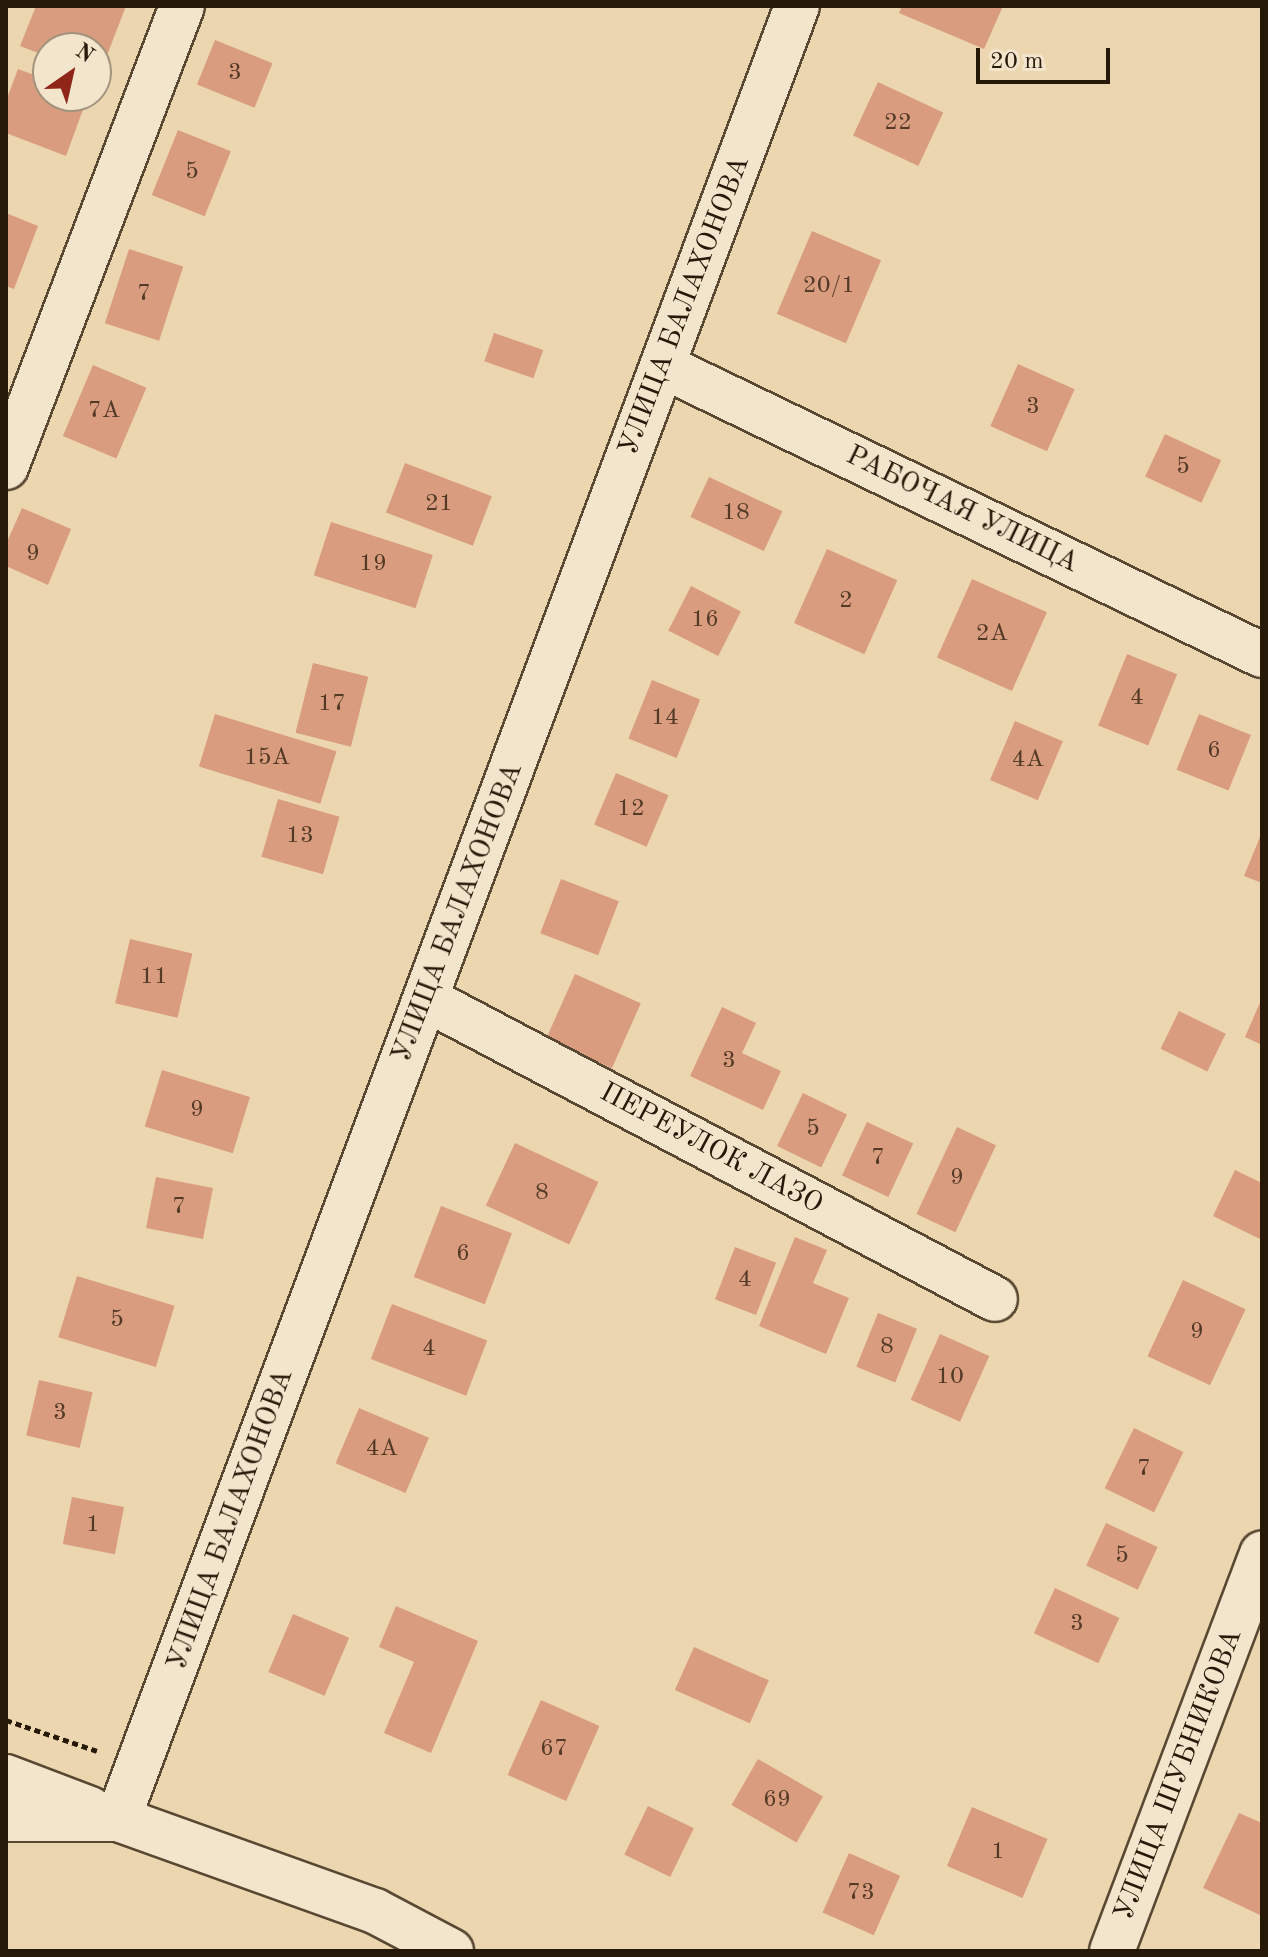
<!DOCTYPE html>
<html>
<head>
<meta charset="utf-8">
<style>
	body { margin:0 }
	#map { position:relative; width:1268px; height:1957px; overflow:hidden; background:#ecd6b0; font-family:"Old Standard TT",serif }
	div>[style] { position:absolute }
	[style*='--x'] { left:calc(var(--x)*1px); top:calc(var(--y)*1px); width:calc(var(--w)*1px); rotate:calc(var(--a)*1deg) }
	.building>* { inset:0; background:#d99c7f; transform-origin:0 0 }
	.path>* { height:5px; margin-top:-2.5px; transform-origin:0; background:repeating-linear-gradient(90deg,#261908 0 6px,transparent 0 10px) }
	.roads { filter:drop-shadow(2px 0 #584832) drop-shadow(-2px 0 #584832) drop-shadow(0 2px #584832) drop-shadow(0 -2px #584832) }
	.street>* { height:44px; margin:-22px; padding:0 22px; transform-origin:22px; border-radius:22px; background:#f3e4cc }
	.secondary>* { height:44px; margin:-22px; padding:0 22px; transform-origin:22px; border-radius:22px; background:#f3e4cc }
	span { translate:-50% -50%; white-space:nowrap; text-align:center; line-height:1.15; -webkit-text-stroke:6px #f3e4cc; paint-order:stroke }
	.number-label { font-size:24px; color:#533a26 }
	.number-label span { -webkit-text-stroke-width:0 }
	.street-label { font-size:28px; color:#261908 }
	.frame { position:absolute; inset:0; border:8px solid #261908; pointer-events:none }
	.north { position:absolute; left:32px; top:32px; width:80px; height:80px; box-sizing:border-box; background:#f3e4cc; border:2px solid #a1937e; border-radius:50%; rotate:34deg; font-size:22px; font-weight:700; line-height:32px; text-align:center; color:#261908 }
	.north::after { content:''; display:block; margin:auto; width:28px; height:36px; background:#8f2418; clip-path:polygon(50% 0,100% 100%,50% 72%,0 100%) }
	.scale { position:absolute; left:976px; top:48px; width:134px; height:36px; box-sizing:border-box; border:4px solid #261908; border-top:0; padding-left:10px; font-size:24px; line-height:28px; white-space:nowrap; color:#261908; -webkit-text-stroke:6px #f3e4cc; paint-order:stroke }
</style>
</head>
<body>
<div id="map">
	<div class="building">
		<i style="clip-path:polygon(36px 6px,126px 6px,99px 76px,96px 75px,96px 48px,48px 48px,48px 57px,20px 46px)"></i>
		<i style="clip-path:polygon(902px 6px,1003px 6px,984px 49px,899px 13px)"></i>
		<i style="left:215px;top:40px;width:62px;height:48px;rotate:22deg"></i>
		<i style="clip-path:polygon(18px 69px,48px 80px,48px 96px,88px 96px,66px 156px,6px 133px,6px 101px)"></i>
		<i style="left:878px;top:82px;width:72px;height:59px;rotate:25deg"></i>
		<i style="left:178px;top:130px;width:57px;height:70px;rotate:22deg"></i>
		<i style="clip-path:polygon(6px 213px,38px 226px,14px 289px,6px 286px)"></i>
		<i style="left:812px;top:231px;width:75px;height:90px;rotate:23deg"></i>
		<i style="left:129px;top:249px;width:57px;height:78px;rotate:18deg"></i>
		<i style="left:494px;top:333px;width:52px;height:30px;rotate:19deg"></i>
		<i style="left:1018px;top:364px;width:62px;height:68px;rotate:24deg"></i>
		<i style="left:93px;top:365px;width:58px;height:77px;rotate:23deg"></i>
		<i style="left:1165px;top:434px;width:62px;height:47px;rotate:25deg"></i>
		<i style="left:405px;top:463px;width:93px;height:53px;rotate:21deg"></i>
		<i style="left:709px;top:477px;width:81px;height:44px;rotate:25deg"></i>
		<i style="clip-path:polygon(22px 508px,71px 529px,48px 585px,6px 566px,6px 544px)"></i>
		<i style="left:331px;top:522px;width:107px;height:56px;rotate:18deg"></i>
		<i style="left:827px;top:549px;width:77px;height:81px;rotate:24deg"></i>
		<i style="left:972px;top:579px;width:82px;height:86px;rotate:24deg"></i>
		<i style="left:691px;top:586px;width:56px;height:50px;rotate:27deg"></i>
		<i style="left:1127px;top:654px;width:54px;height:77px;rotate:22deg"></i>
		<i style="left:313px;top:663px;width:57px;height:72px;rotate:14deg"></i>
		<i style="left:652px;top:680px;width:52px;height:63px;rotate:22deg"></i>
		<i style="left:215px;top:714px;width:127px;height:55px;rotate:17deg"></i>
		<i style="left:1199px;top:714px;width:56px;height:60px;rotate:22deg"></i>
		<i style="left:1015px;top:721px;width:52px;height:64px;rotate:23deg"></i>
		<i style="left:616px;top:773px;width:57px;height:56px;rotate:23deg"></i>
		<i style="left:278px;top:799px;width:64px;height:60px;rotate:16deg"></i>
		<i style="clip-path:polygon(1262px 832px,1262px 883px,1244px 876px)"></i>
		<i style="left:561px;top:879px;width:62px;height:58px;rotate:21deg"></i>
		<i style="left:130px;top:939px;width:64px;height:66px;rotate:13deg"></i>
		<i style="left:575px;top:974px;width:72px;height:71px;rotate:24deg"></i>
		<i style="clip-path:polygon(1262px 998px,1262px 1045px,1245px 1037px)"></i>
		<i style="clip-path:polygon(722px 1007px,756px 1023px,742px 1053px,781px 1071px,763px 1110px,690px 1076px)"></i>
		<i style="left:1179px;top:1011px;width:52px;height:42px;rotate:26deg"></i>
		<i style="left:162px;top:1070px;width:92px;height:59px;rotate:17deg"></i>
		<i style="left:803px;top:1093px;width:49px;height:59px;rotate:26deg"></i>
		<i style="left:867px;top:1122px;width:51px;height:59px;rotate:25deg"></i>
		<i style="left:957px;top:1127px;width:43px;height:96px;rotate:25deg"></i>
		<i style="left:515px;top:1143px;width:92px;height:69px;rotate:25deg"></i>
		<i style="clip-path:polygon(1235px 1170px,1262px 1183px,1262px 1240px,1213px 1216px)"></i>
		<i style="left:156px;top:1177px;width:58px;height:52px;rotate:11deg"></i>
		<i style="left:441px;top:1206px;width:76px;height:76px;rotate:21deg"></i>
		<i style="clip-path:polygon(795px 1237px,827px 1250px,813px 1283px,849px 1298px,826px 1354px,759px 1326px)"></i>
		<i style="left:735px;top:1247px;width:44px;height:56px;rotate:21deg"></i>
		<i style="left:77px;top:1276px;width:102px;height:64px;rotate:17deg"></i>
		<i style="left:1183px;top:1280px;width:69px;height:84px;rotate:25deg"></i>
		<i style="left:392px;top:1304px;width:102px;height:59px;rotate:21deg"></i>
		<i style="left:878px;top:1313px;width:42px;height:58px;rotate:22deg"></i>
		<i style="left:940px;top:1334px;width:54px;height:72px;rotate:24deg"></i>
		<i style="left:39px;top:1380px;width:55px;height:57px;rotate:13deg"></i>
		<i style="left:359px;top:1408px;width:76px;height:60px;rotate:23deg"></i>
		<i style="left:1134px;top:1428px;width:55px;height:67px;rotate:26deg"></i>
		<i style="left:72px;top:1497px;width:53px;height:48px;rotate:11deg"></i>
		<i style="left:1106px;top:1523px;width:57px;height:47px;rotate:25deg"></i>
		<i style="left:1055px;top:1588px;width:71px;height:50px;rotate:25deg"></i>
		<i style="clip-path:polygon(396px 1606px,478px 1641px,431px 1753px,384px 1733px,414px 1662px,379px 1647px)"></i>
		<i style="left:293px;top:1614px;width:61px;height:63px;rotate:23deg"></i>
		<i style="left:694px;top:1647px;width:82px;height:47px;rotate:24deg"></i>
		<i style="left:541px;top:1700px;width:64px;height:82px;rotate:24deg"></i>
		<i style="left:758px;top:1759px;width:75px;height:53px;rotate:30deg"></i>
		<i style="left:648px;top:1806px;width:51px;height:54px;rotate:26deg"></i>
		<i style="left:972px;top:1807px;width:82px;height:64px;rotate:23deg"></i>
		<i style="clip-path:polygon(1239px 1813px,1262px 1823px,1262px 1916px,1203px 1888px)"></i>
		<i style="left:849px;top:1853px;width:56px;height:65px;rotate:24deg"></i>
	</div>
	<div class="path">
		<i style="--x:6;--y:1720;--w:96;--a:18.8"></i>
	</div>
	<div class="roads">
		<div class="street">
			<i style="--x:663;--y:366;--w:665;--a:25.76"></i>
			<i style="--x:6;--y:467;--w:493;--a:-69.1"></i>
			<i style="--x:426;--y:999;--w:643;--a:27.8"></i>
			<i style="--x:118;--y:1819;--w:1936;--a:-69.47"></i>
			<i style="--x:1112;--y:1951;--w:425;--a:-69.3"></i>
		</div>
		<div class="secondary">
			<i style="--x:6;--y:1777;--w:90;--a:20.9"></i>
			<i style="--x:6;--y:1819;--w:112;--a:0"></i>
			<i style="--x:118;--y:1819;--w:273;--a:19.7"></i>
			<i style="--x:375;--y:1911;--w:86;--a:27.8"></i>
		</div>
	</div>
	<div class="number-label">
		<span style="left:235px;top:74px">3</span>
		<span style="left:898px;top:124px">22</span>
		<span style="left:192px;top:173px">5</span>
		<span style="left:829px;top:287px">20/1</span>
		<span style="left:144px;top:295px">7</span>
		<span style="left:1033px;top:408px">3</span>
		<span style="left:104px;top:412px">7А</span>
		<span style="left:1183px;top:468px">5</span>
		<span style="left:439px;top:505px">21</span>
		<span style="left:736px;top:514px">18</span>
		<span style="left:33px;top:555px">9</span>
		<span style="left:373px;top:565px">19</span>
		<span style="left:846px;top:602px">2</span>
		<span style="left:705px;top:621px">16</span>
		<span style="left:992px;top:635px">2А</span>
		<span style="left:1137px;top:699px">4</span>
		<span style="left:332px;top:705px">17</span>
		<span style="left:665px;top:719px">14</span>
		<span style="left:1214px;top:752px">6</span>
		<span style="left:267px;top:759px">15А</span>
		<span style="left:1028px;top:761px">4А</span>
		<span style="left:631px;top:810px">12</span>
		<span style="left:300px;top:837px">13</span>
		<span style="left:154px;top:978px">11</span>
		<span style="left:729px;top:1062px">3</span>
		<span style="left:197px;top:1111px">9</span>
		<span style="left:813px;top:1130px">5</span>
		<span style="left:878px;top:1159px">7</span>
		<span style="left:957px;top:1179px">9</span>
		<span style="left:542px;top:1194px">8</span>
		<span style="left:179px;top:1208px">7</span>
		<span style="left:463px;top:1255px">6</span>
		<span style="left:745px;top:1281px">4</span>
		<span style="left:117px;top:1321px">5</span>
		<span style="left:1197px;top:1333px">9</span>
		<span style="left:887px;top:1348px">8</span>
		<span style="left:429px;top:1350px">4</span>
		<span style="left:950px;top:1378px">10</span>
		<span style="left:60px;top:1414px">3</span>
		<span style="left:382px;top:1450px">4А</span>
		<span style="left:1144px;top:1470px">7</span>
		<span style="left:93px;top:1526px">1</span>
		<span style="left:1122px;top:1557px">5</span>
		<span style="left:1077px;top:1625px">3</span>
		<span style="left:554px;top:1750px">67</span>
		<span style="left:777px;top:1801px">69</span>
		<span style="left:998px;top:1853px">1</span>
		<span style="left:861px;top:1894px">73</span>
	</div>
	<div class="street-label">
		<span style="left:685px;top:306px;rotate:-69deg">УЛИЦА БАЛАХОНОВА</span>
		<span style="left:962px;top:510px;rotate:26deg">РАБОЧАЯ УЛИЦА</span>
		<span style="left:458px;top:913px;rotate:-69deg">УЛИЦА БАЛАХОНОВА</span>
		<span style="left:711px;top:1149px;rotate:28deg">ПЕРЕУЛОК ЛАЗО</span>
		<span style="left:231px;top:1520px;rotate:-70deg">УЛИЦА БАЛАХОНОВА</span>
		<span style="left:1179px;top:1775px;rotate:-69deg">УЛИЦА ШУБНИКОВА</span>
	</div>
	<div class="frame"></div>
	<div class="north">N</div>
	<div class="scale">20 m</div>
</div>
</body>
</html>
